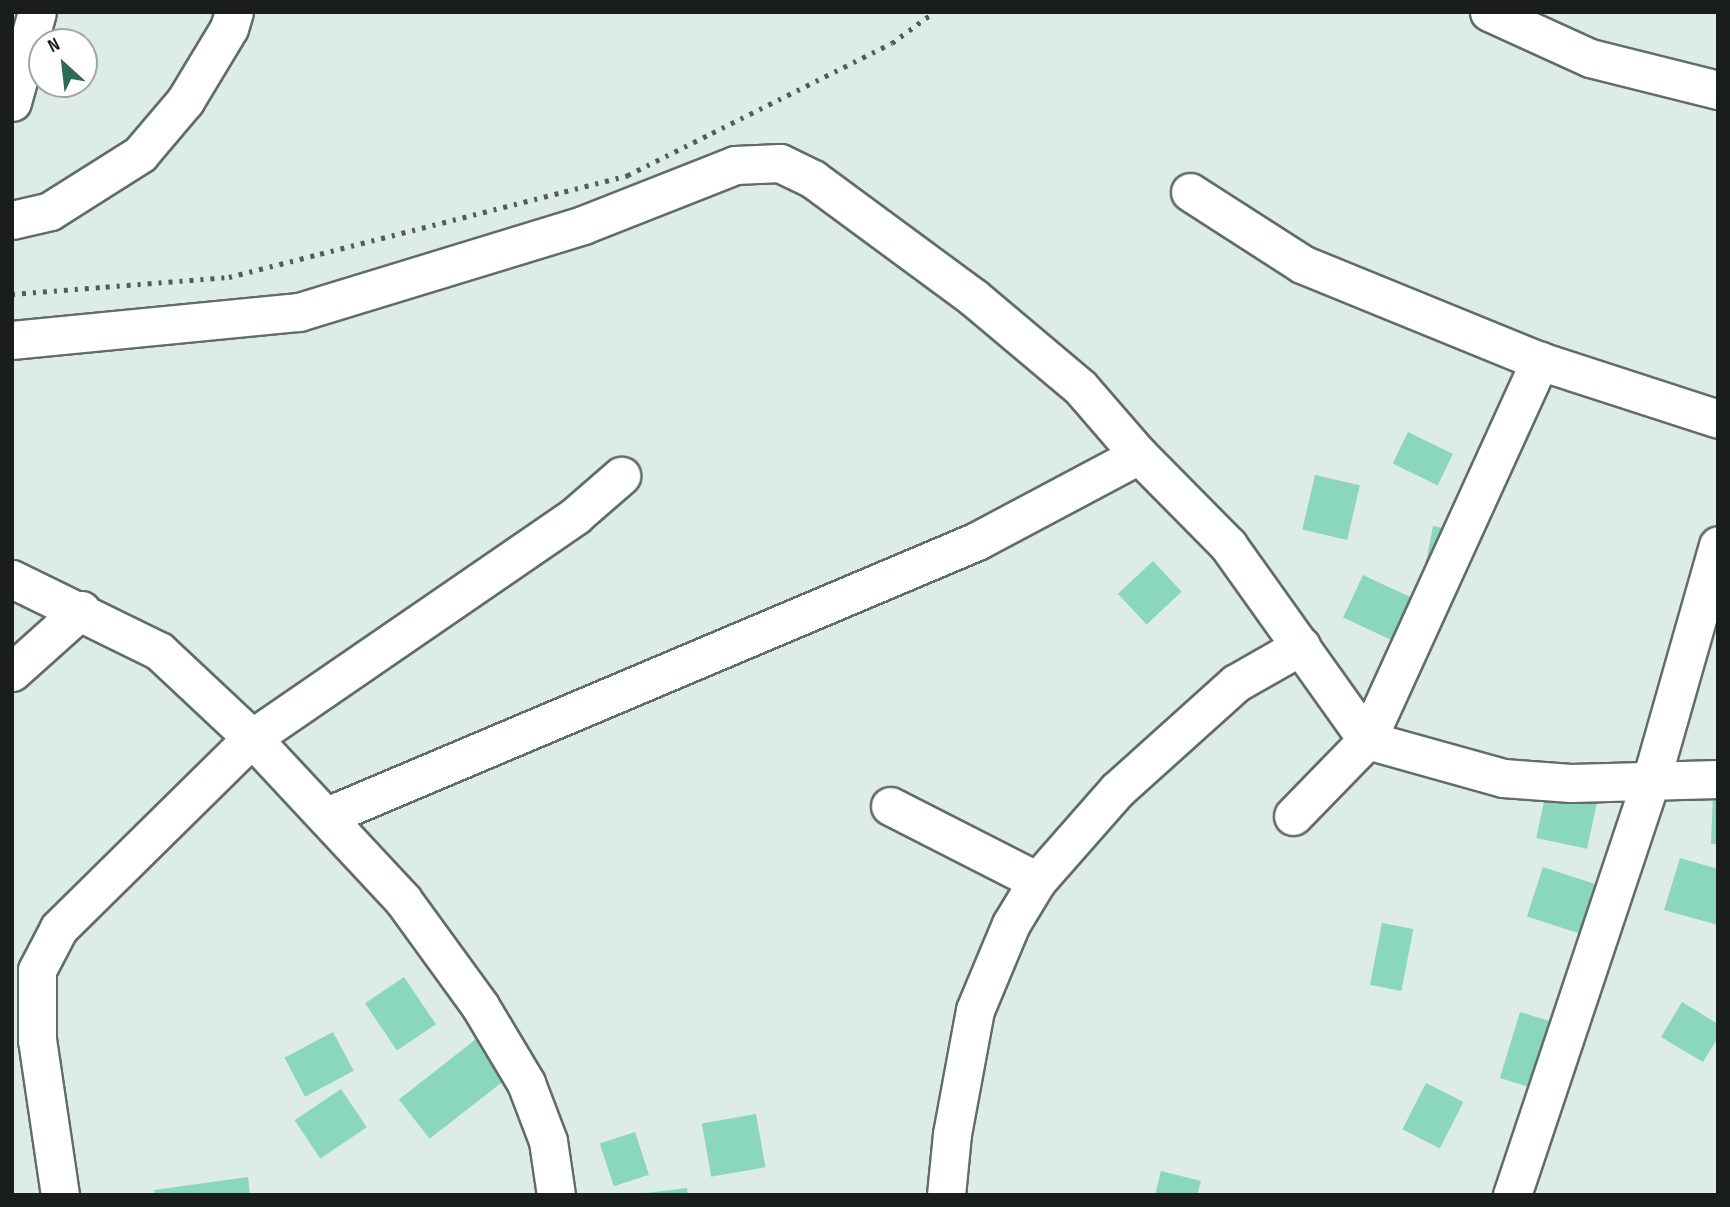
<!DOCTYPE html>
<html>
<head>
<meta charset="utf-8">
<style>
	body { margin:0 }
	#map { position:relative; width:1730px; height:1207px; overflow:hidden; background:#deece6; font-family:"Sofia Sans Condensed",sans-serif }
	div>[style] { position:absolute }
	[style*='--x'] { left:calc(var(--x)*1px); top:calc(var(--y)*1px); width:calc(var(--w)*1px); rotate:calc(var(--a)*1deg) }
	.building>* { inset:0; background:#8ad7bc; transform-origin:0 0 }
	.roads { filter:drop-shadow(2px 0 #616d68) drop-shadow(-2px 0 #616d68) drop-shadow(0 2px #616d68) drop-shadow(0 -2px #616d68) }
	.street>* { height:37px; margin:-18.5px; padding:0 18.5px; transform-origin:18.5px; border-radius:18.5px; background:#fff }
	.rail>* { height:5px; margin-top:-2.5px; transform-origin:0; background:repeating-linear-gradient(90deg,#535a57 0 3.5px,transparent 0 10.5px) }
	span { translate:-50% -50%; white-space:nowrap; text-align:center; line-height:1.15; -webkit-text-stroke:5px #fff; paint-order:stroke }
	.frame { position:absolute; inset:0; border:14px solid #191e1c; pointer-events:none }
	.north { position:absolute; left:28px; top:28px; width:70px; height:70px; box-sizing:border-box; background:#fff; border:2px solid #a3a5a4; border-radius:50%; rotate:333deg; font-size:19px; font-weight:700; line-height:28px; text-align:center; color:#191e1c }
	.north::after { content:''; display:block; margin:auto; width:24px; height:32px; background:#2d6b57; clip-path:polygon(50% 0,100% 100%,50% 72%,0 100%) }
</style>
</head>
<body>
<div id="map">
	<div class="building">
		<i style="left:1408px;top:432px;width:50px;height:35px;rotate:26deg"></i>
		<i style="left:1315px;top:475px;width:46px;height:56px;rotate:13deg"></i>
		<i style="left:1433px;top:526px;width:20px;height:40px;rotate:11deg"></i>
		<i style="left:1153px;top:561px;width:42px;height:48px;rotate:47deg"></i>
		<i style="left:1363px;top:575px;width:55px;height:47px;rotate:25deg"></i>
		<i style="left:1546px;top:792px;width:52px;height:47px;rotate:12deg"></i>
		<i style="clip-path:polygon(1713px 795px,1718px 795px,1718px 844px,1711px 844px)"></i>
		<i style="clip-path:polygon(1680px 858px,1718px 869px,1718px 925px,1664px 910px)"></i>
		<i style="left:1543px;top:867px;width:66px;height:52px;rotate:18deg"></i>
		<i style="left:1382px;top:923px;width:32px;height:63px;rotate:11deg"></i>
		<i style="left:404px;top:977px;width:57px;height:47px;rotate:56deg"></i>
		<i style="clip-path:polygon(1682px 1002px,1718px 1024px,1718px 1038px,1703px 1062px,1661px 1037px)"></i>
		<i style="left:1520px;top:1012px;width:34px;height:69px;rotate:17deg"></i>
		<i style="left:333px;top:1032px;width:44px;height:55px;rotate:62deg"></i>
		<i style="left:480px;top:1036px;width:50px;height:103px;rotate:52deg"></i>
		<i style="left:1426px;top:1083px;width:42px;height:52px;rotate:27deg"></i>
		<i style="left:341px;top:1089px;width:46px;height:56px;rotate:56deg"></i>
		<i style="left:756px;top:1114px;width:54px;height:55px;rotate:80deg"></i>
		<i style="left:635px;top:1132px;width:45px;height:37px;rotate:72deg"></i>
		<i style="clip-path:polygon(1161px 1171px,1201px 1181px,1197px 1195px,1155px 1195px)"></i>
		<i style="clip-path:polygon(248px 1177px,250px 1195px,155px 1195px,154px 1190px)"></i>
		<i style="clip-path:polygon(687px 1188px,688px 1195px,645px 1195px,645px 1193px)"></i>
	</div>
	<div class="roads">
		<div class="street">
			<i style="--x:1489;--y:12;--w:111;--a:24.5"></i>
			<i style="--x:1590;--y:58;--w:132;--a:14"></i>
			<i style="--x:12;--y:102;--w:93;--a:-74.5"></i>
			<i style="--x:1190;--y:192;--w:133;--a:32.7"></i>
			<i style="--x:1302;--y:264;--w:257;--a:22.2"></i>
			<i style="--x:1540;--y:361;--w:187;--a:18"></i>
			<i style="--x:12;--y:220;--w:39;--a:-13"></i>
			<i style="--x:50;--y:211;--w:107;--a:-32.3"></i>
			<i style="--x:140;--y:154;--w:70;--a:-49.7"></i>
			<i style="--x:185;--y:101;--w:85;--a:-58.9"></i>
			<i style="--x:229;--y:28;--w:17;--a:-73"></i>
			<i style="--x:12;--y:340;--w:288;--a:-5.6"></i>
			<i style="--x:299;--y:312;--w:297;--a:-17"></i>
			<i style="--x:583;--y:225;--w:163;--a:-21.5"></i>
			<i style="--x:735;--y:165;--w:45;--a:-2.5"></i>
			<i style="--x:780;--y:163;--w:37;--a:26"></i>
			<i style="--x:813;--y:179;--w:199;--a:36.4"></i>
			<i style="--x:973;--y:297;--w:140;--a:40.1"></i>
			<i style="--x:1080;--y:387;--w:90;--a:49.1"></i>
			<i style="--x:1139;--y:455;--w:127;--a:45.3"></i>
			<i style="--x:1228;--y:545;--w:239;--a:54.5"></i>
			<i style="--x:1367;--y:740;--w:141;--a:15.6"></i>
			<i style="--x:1503;--y:778;--w:68;--a:4.2"></i>
			<i style="--x:1571;--y:783;--w:147;--a:-1.6"></i>
			<i style="--x:12;--y:579;--w:164;--a:26.1"></i>
			<i style="--x:159;--y:651;--w:127;--a:43.1"></i>
			<i style="--x:252;--y:738;--w:221;--a:47"></i>
			<i style="--x:403;--y:900;--w:131;--a:54"></i>
			<i style="--x:480;--y:1006;--w:90;--a:59.1"></i>
			<i style="--x:526;--y:1083;--w:62;--a:69.2"></i>
			<i style="--x:548;--y:1141;--w:55;--a:81.6"></i>
			<i style="--x:12;--y:672;--w:93;--a:-41.9"></i>
			<i style="--x:890;--y:806;--w:165;--a:27"></i>
			<i style="--x:327;--y:816;--w:706;--a:-22.93"></i>
			<i style="--x:977;--y:541;--w:183;--a:-28"></i>
			<i style="--x:1293;--y:816;--w:106;--a:-45.8"></i>
			<i style="--x:1367;--y:740;--w:417;--a:-65.5"></i>
			<i style="--x:60;--y:1195;--w:157;--a:-98.4"></i>
			<i style="--x:37;--y:1040;--w:70;--a:-90"></i>
			<i style="--x:37;--y:970;--w:47;--a:-62.4"></i>
			<i style="--x:59;--y:928;--w:271;--a:-44.6"></i>
			<i style="--x:252;--y:738;--w:393;--a:-34.5"></i>
			<i style="--x:576;--y:515;--w:60;--a:-40.9"></i>
			<i style="--x:946;--y:1195;--w:61;--a:-84.4"></i>
			<i style="--x:952;--y:1134;--w:126;--a:-79.5"></i>
			<i style="--x:975;--y:1010;--w:93;--a:-67.3"></i>
			<i style="--x:1011;--y:924;--w:50;--a:-58.8"></i>
			<i style="--x:1037;--y:881;--w:121;--a:-48.7"></i>
			<i style="--x:1117;--y:790;--w:160;--a:-42"></i>
			<i style="--x:1236;--y:683;--w:75;--a:-29.6"></i>
			<i style="--x:1512;--y:1195;--w:441;--a:-71.5"></i>
			<i style="--x:1652;--y:777;--w:241;--a:-74.1"></i>
		</div>
	</div>
	<div class="rail">
		<i style="--x:12;--y:294;--w:218;--a:-4.5"></i>
		<i style="--x:229;--y:277;--w:412;--a:-14.3"></i>
		<i style="--x:628;--y:175;--w:295;--a:-26.6"></i>
		<i style="--x:892;--y:43;--w:52;--a:-36.4"></i>
	</div>
	<div class="frame"></div>
	<div class="north">N</div>
</div>
</body>
</html>
